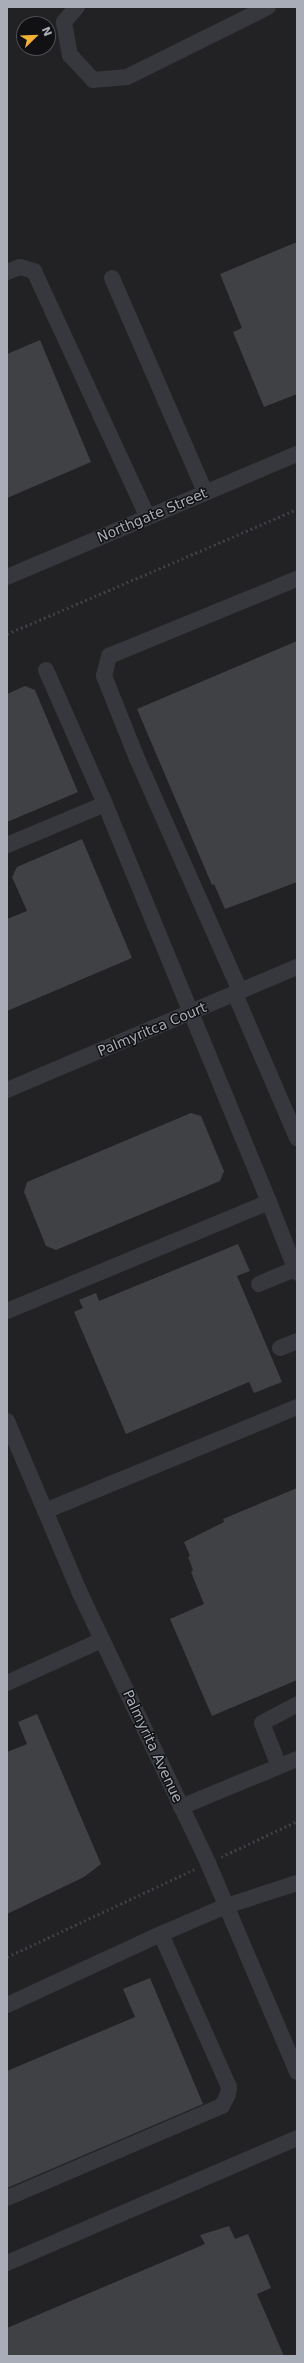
<!DOCTYPE html>
<html>
<head>
<meta charset="utf-8">
<style>
	body { margin:0 }
	#map { position:relative; width:304px; height:2363px; overflow:hidden; background:#161618; font-family:"DejaVu Sans",sans-serif }
	div>[style] { position:absolute }
	[style*='--x'] { left:calc(var(--x)*1px); top:calc(var(--y)*1px); width:calc(var(--w)*1px); rotate:calc(var(--a)*1deg) }
	.built>* { inset:0; background:#222225 }
	.building>* { inset:0; background:#404145 }
	.path>* { height:2.5px; margin-top:-1.25px; transform-origin:0; background:repeating-linear-gradient(90deg,#3d3f44 0 2px,transparent 0 5px) }
	.minor>* { height:16px; margin:-8px; padding:0 8px; transform-origin:8px; border-radius:8px; background:#37383d }
	span { translate:-50% -50%; white-space:nowrap; text-align:center; line-height:1.15; -webkit-text-stroke:3px #111113; paint-order:stroke }
	.street-label { font-size:14px; color:#a8adb8 }
	.frame { position:absolute; inset:0; border:8px solid #a8adb8; pointer-events:none }
	.north { position:absolute; left:16px; top:16px; width:40px; height:40px; box-sizing:border-box; background:#111113; border:1px solid #4d4f55; border-radius:50%; rotate:67deg; font-size:11px; font-weight:700; line-height:16px; text-align:center; color:#a8adb8 }
	.north::after { content:''; display:block; margin:auto; width:14px; height:18px; background:#f2b134; clip-path:polygon(50% 0,100% 100%,50% 72%,0 100%) }
</style>
</head>
<body>
<div id="map">
	<div class="built">
		<i style="clip-path:polygon(evenodd,7px 7px,297px 7px,297px 2356px,7px 2356px,7px 7px,24px 24px,48px 24px,48px 48px,24px 48px,24px 24px)"></i>
	</div>
	<div class="building">
		<i style="clip-path:polygon(297px 242px,297px 394px,264px 407px,233px 332px,242px 328px,220px 274px)"></i>
		<i style="clip-path:polygon(40px 340px,91px 462px,7px 498px,7px 354px)"></i>
		<i style="clip-path:polygon(297px 641px,297px 882px,225px 909px,214px 884px,212px 885px,137px 709px)"></i>
		<i style="clip-path:polygon(25px 686px,35px 690px,78px 792px,7px 822px,7px 694px)"></i>
		<i style="clip-path:polygon(82px 839px,132px 958px,7px 1011px,7px 919px,27px 911px,12px 877px,17px 867px)"></i>
		<i style="clip-path:polygon(191px 1113px,201px 1116px,224px 1171px,220px 1181px,56px 1250px,46px 1246px,24px 1192px,27px 1182px)"></i>
		<i style="clip-path:polygon(238px 1244px,250px 1271px,237px 1276px,282px 1382px,254px 1393px,249px 1382px,126px 1434px,74px 1312px,83px 1308px,79px 1300px,96px 1293px,99px 1301px)"></i>
		<i style="clip-path:polygon(297px 1488px,297px 1680px,212px 1716px,170px 1619px,204px 1604px,191px 1572px,193px 1570px,188px 1557px,190px 1556px,184px 1542px,224px 1522px,223px 1519px)"></i>
		<i style="clip-path:polygon(37px 1714px,101px 1864px,84px 1877px,7px 1914px,7px 1752px,27px 1744px,18px 1722px)"></i>
		<i style="clip-path:polygon(150px 1978px,203px 2104px,7px 2188px,7px 2071px,135px 2017px,123px 1989px)"></i>
		<i style="clip-path:polygon(229px 2226px,235px 2239px,248px 2234px,271px 2288px,257px 2294px,284px 2356px,7px 2356px,7px 2328px,205px 2244px,200px 2235px)"></i>
	</div>
	<div class="path">
		<i style="--x:7;--y:634;--w:316;--a:-23.3"></i>
		<i style="--x:221;--y:1857;--w:84;--a:-25.3"></i>
		<i style="--x:7;--y:1957;--w:208;--a:-25.1"></i>
	</div>
	<div class="minor">
		<i style="--x:77;--y:7;--w:20;--a:131"></i>
		<i style="--x:64;--y:22;--w:34;--a:80"></i>
		<i style="--x:70;--y:55;--w:34;--a:47"></i>
		<i style="--x:93;--y:80;--w:34;--a:-5"></i>
		<i style="--x:127;--y:77;--w:157;--a:-26.4"></i>
		<i style="--x:7;--y:272;--w:14;--a:-21"></i>
		<i style="--x:20;--y:267;--w:15;--a:16"></i>
		<i style="--x:34;--y:271;--w:270;--a:65.2"></i>
		<i style="--x:112;--y:278;--w:233;--a:66.5"></i>
		<i style="--x:7;--y:577;--w:315;--a:-23"></i>
		<i style="--x:46;--y:670;--w:146;--a:66.2"></i>
		<i style="--x:7;--y:845;--w:106;--a:-22.7"></i>
		<i style="--x:105;--y:804;--w:430;--a:67.6"></i>
		<i style="--x:269;--y:1202;--w:284;--a:157.4"></i>
		<i style="--x:240;--y:991;--w:252;--a:-113.9"></i>
		<i style="--x:138;--y:761;--w:92;--a:-111.8"></i>
		<i style="--x:104;--y:676;--w:21;--a:-76"></i>
		<i style="--x:109;--y:656;--w:203;--a:-22.3"></i>
		<i style="--x:235;--y:994;--w:157;--a:66.7"></i>
		<i style="--x:7;--y:1090;--w:315;--a:-23"></i>
		<i style="--x:269;--y:1202;--w:76;--a:68.5"></i>
		<i style="--x:259;--y:1284;--w:39;--a:-23"></i>
		<i style="--x:280;--y:1348;--w:18;--a:-22"></i>
		<i style="--x:7;--y:1421;--w:185;--a:67"></i>
		<i style="--x:79;--y:1591;--w:301;--a:64.6"></i>
		<i style="--x:208;--y:1863;--w:227;--a:66.9"></i>
		<i style="--x:45;--y:1511;--w:273;--a:-22.4"></i>
		<i style="--x:7;--y:1683;--w:104;--a:-24.4"></i>
		<i style="--x:279;--y:1766;--w:46;--a:-111.6"></i>
		<i style="--x:262;--y:1723;--w:40;--a:-28"></i>
		<i style="--x:181;--y:1807;--w:126;--a:-22.5"></i>
		<i style="--x:7;--y:2005;--w:170;--a:-24.8"></i>
		<i style="--x:7;--y:2198;--w:234;--a:-23.2"></i>
		<i style="--x:222;--y:2106;--w:13;--a:-63"></i>
		<i style="--x:228;--y:2094;--w:7;--a:-82"></i>
		<i style="--x:229;--y:2087;--w:167;--a:-114"></i>
		<i style="--x:161;--y:1934;--w:71;--a:-23.3"></i>
		<i style="--x:226;--y:1906;--w:75;--a:-17.9"></i>
		<i style="--x:7;--y:2263;--w:316;--a:-23.3"></i>
	</div>
	<div class="street-label">
		<span style="left:152px;top:515px;rotate:-23deg">Northgate Street</span>
		<span style="left:152px;top:1029px;rotate:-23deg">Palmyritca Court</span>
		<span style="left:153px;top:1746px;rotate:65deg">Palmyrita Avenue</span>
	</div>
	<div class="frame"></div>
	<div class="north">N</div>
</div>
</body>
</html>
